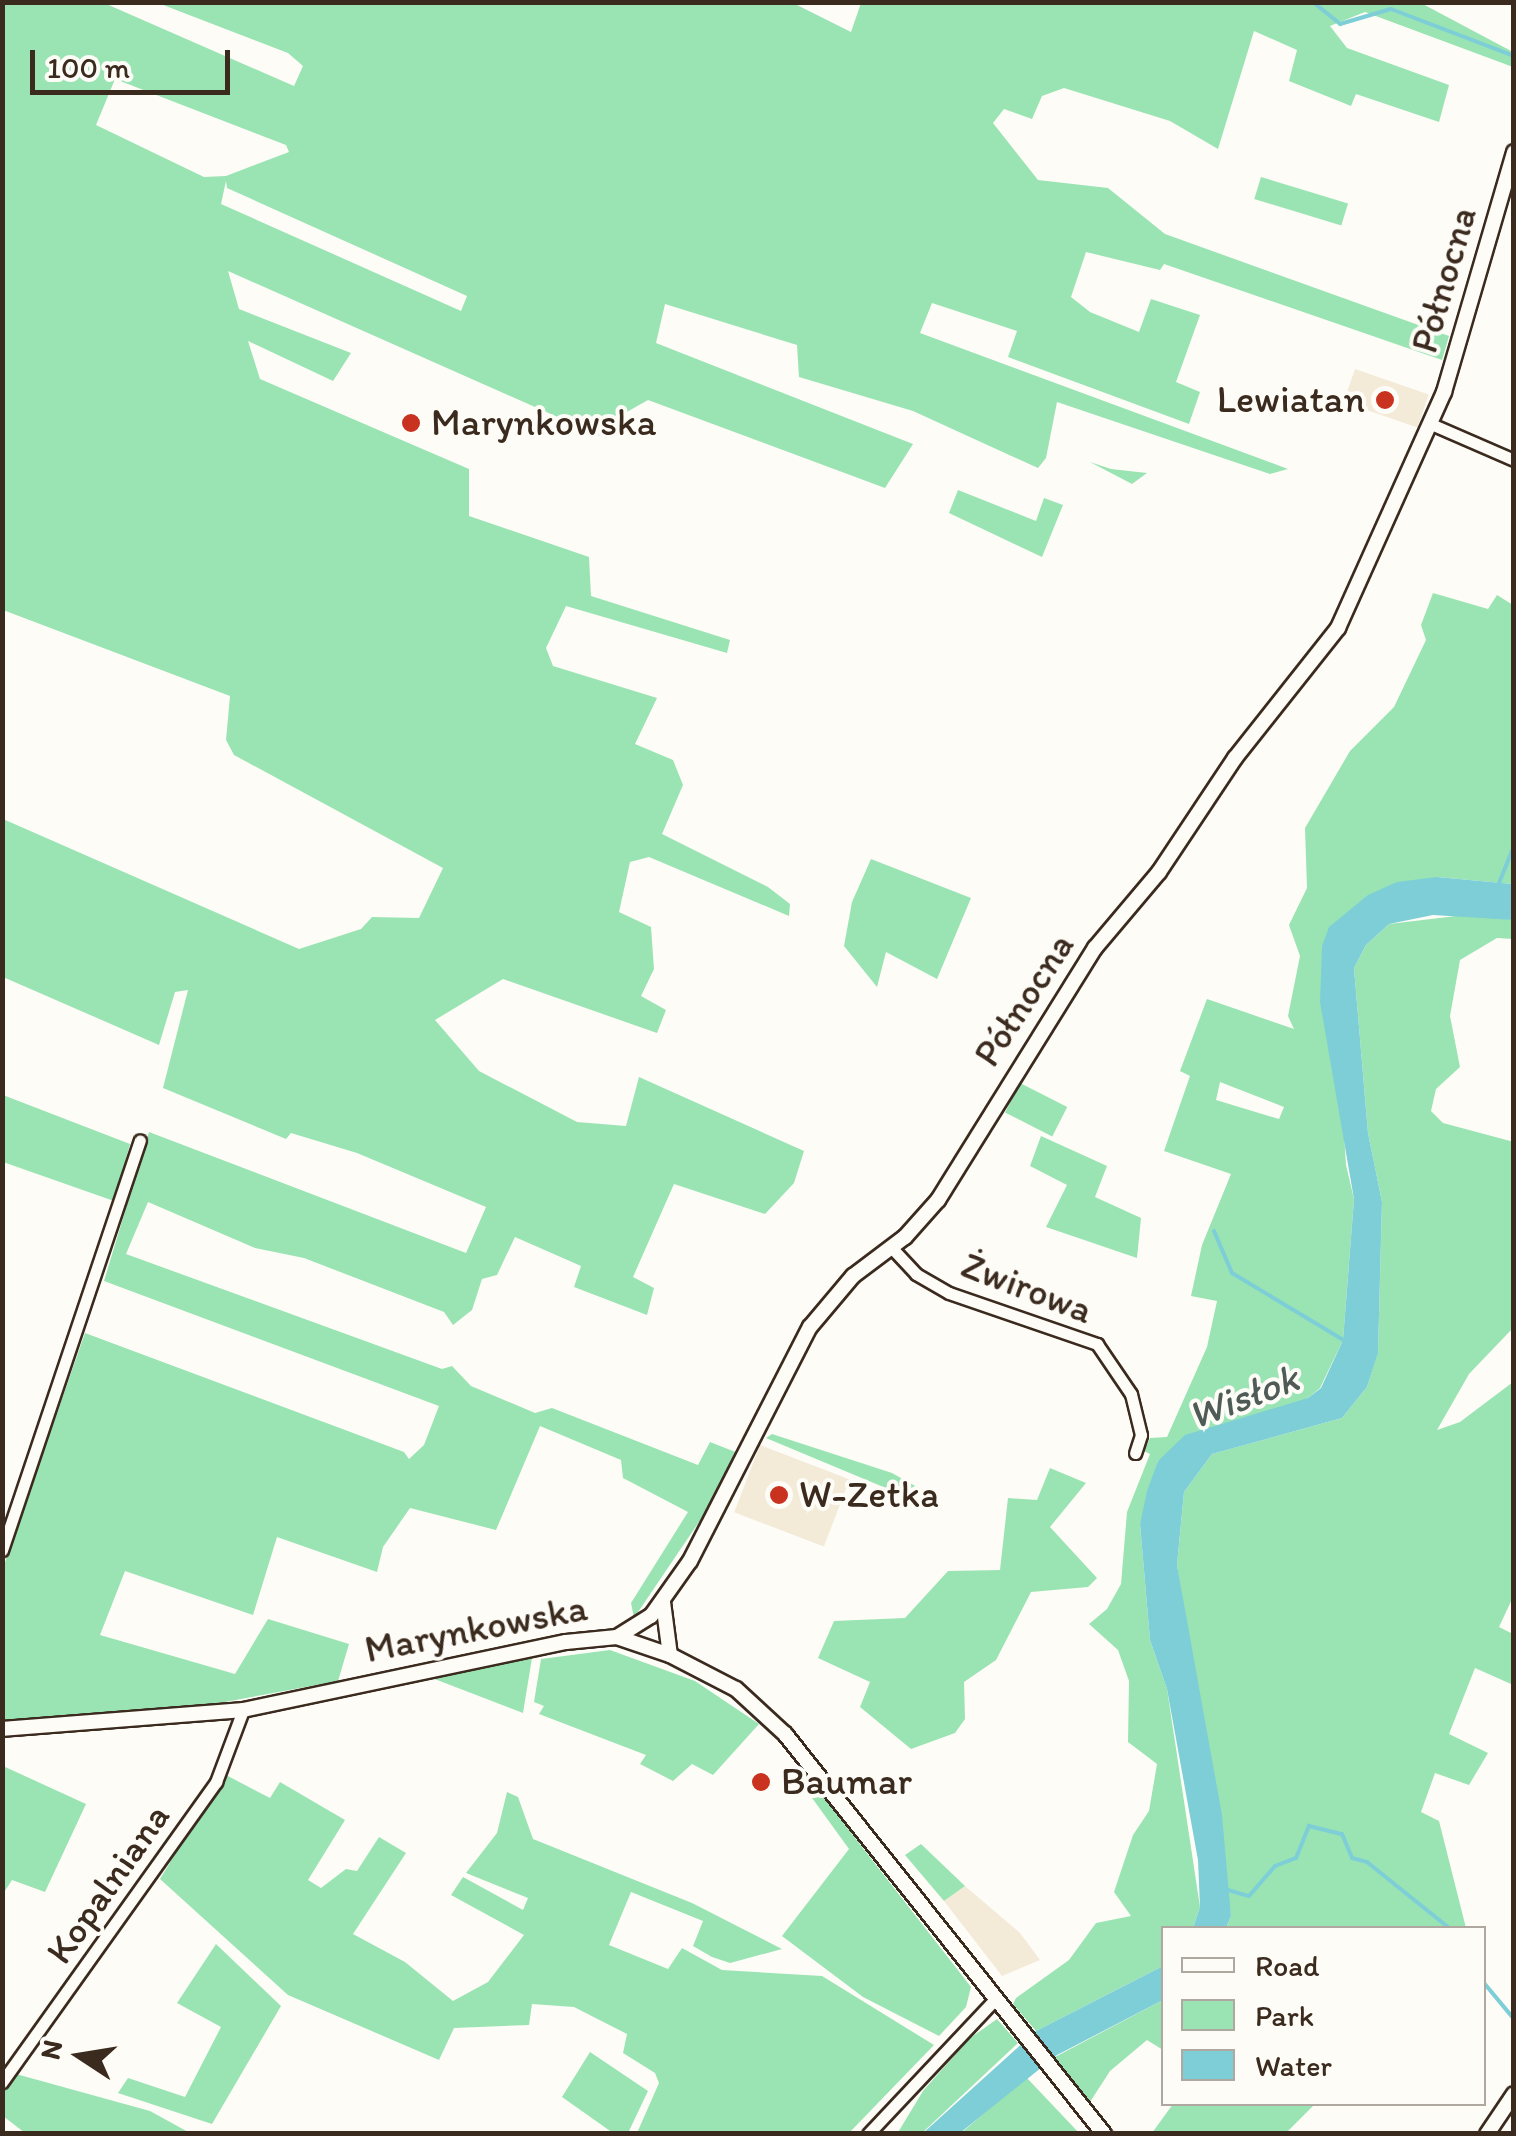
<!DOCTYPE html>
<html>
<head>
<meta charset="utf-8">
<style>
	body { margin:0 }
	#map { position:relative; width:1516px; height:2136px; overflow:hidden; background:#fdfcf7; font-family:Itim,sans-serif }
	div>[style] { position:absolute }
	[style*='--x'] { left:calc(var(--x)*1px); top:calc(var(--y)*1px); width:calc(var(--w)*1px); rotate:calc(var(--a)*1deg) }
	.built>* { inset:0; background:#f3ead8; transform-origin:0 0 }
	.green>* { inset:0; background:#9ae4b3; transform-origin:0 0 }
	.water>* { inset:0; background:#7dced7 }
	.stream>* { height:4px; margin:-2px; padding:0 2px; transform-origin:2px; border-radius:2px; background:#7dced7 }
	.roads { filter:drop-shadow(2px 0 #3b2a1e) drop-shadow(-2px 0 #3b2a1e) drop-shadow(0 2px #3b2a1e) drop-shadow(0 -2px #3b2a1e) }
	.minor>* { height:11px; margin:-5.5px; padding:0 5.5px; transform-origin:5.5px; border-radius:5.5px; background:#fdfcf7 }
	.tertiary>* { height:14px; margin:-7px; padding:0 7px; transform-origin:7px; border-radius:7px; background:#fdfcf7 }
	.dots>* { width:28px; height:28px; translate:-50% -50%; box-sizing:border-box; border:5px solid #fdfcf7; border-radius:50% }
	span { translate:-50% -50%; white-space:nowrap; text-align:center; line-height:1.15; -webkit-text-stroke:8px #fdfcf7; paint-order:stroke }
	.street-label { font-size:38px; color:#3b2a1e }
	.poi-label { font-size:38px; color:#3b2a1e }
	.right { translate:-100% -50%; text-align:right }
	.left { translate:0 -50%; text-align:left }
	.water-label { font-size:40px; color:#4f5b56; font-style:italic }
	.frame { position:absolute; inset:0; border:5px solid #3b2a1e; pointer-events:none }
	.legend { position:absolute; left:1161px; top:1926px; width:325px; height:180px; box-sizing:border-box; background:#fdfcf7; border:2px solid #afa8a0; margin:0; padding:12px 18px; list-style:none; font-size:30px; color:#3b2a1e }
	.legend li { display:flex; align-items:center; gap:20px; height:50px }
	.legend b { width:50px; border:2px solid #afa8a0 }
	.north { position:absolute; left:30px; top:2006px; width:100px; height:100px; -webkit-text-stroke:8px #fdfcf7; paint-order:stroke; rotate:282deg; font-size:28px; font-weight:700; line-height:40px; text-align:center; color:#3b2a1e }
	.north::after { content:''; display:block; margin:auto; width:35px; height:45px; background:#3b2a1e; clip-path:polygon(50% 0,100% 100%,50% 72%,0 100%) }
	.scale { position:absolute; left:30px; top:50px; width:200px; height:45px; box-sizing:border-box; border:5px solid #3b2a1e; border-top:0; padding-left:12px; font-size:30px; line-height:35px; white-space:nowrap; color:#3b2a1e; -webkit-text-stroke:8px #fdfcf7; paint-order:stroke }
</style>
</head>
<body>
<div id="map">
	<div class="built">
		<i style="left:1355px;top:369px;width:78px;height:35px;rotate:19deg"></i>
		<i style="left:760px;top:1445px;width:96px;height:72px;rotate:21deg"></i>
		<i style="clip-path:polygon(965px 1886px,1020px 1933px,1040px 1960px,1002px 1976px,944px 1901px)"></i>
	</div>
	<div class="green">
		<i style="clip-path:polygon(evenodd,791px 2px,851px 32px,861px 3px,1419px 2px,1513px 52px,1513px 67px,1365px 12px,1330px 26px,1347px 48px,1449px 85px,1439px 122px,1356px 94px,1351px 106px,1289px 81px,1297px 50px,1254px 31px,1218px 149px,1170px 121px,1064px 88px,1042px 96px,1032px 119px,1004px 109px,993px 123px,1038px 180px,1108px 188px,1165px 234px,1449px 336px,1442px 360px,1164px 264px,1160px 270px,1086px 252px,1071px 297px,1090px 312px,1139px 332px,1151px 299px,1200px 315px,1176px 382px,1200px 392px,1189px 424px,1008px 357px,1017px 331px,932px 303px,920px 333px,1288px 469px,1270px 474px,1057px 402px,1046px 458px,1038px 468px,913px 411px,799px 377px,797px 345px,665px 304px,656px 343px,913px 444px,885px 488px,648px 400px,618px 417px,607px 439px,228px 271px,239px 309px,351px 353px,333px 381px,248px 341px,260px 379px,469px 469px,469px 516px,589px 557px,591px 596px,730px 640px,727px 653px,566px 606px,546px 648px,553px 666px,657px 698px,635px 744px,673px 760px,683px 785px,662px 834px,768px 887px,790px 904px,789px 916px,649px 857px,630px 862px,619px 912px,651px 927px,654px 969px,641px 996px,666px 1010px,657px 1033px,503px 979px,435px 1020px,479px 1071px,577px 1122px,626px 1126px,639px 1077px,804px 1151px,794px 1183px,765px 1214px,674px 1184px,633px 1277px,654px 1288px,647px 1315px,574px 1287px,581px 1266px,515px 1237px,497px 1275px,482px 1279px,472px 1310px,453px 1325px,444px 1312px,304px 1258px,255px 1248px,148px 1202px,126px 1254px,442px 1369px,452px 1366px,471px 1386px,535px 1413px,552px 1408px,698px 1465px,710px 1442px,738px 1453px,726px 1482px,634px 1618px,631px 1603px,688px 1512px,623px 1478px,621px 1460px,540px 1426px,496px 1530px,410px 1508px,383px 1547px,377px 1572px,277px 1537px,253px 1615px,125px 1571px,100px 1635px,235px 1674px,268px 1619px,349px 1644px,338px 1681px,170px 1712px,3px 1721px,3px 1568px,85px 1333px,404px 1452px,409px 1459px,424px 1445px,439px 1406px,104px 1281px,149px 1132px,466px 1253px,486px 1207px,357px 1153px,291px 1133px,286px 1139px,163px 1088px,188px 990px,175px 992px,159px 1045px,3px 977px,3px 819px,299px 949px,361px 929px,372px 917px,419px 918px,443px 868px,234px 755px,226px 740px,230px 696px,3px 610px,3px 3px,104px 3px,294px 86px,303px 66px,288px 53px,158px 3px,791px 2px,115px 79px,286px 145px,289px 152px,226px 176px,204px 177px,96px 125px,115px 79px,791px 2px,226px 181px,227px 188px,467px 296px,461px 311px,221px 204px,226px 181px)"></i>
		<i style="left:1261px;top:177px;width:91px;height:23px;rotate:17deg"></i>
		<i style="clip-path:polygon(1090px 462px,1111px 469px,1147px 473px,1132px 484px)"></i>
		<i style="clip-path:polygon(958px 490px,1036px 521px,1044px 498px,1063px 505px,1042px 557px,949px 513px)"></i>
		<i style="clip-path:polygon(evenodd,1433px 593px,1488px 609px,1497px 595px,1513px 605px,1513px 884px,1437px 877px,1330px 927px,1346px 1165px,1354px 1199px,1343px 1340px,1320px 1388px,1308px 1398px,1158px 1461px,1140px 1524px,1150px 1640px,1167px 1689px,1200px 1907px,1193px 1928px,1164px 1928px,1163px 1966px,1036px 2031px,1013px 2004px,1016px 1998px,1069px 1960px,1096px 1923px,1131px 1916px,1114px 1892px,1133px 1835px,1149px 1811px,1157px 1764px,1128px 1742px,1129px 1681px,1118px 1650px,1089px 1624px,1107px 1609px,1121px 1584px,1127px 1512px,1150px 1454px,1144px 1451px,1150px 1438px,1167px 1437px,1207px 1347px,1217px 1301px,1191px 1296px,1202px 1245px,1231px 1174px,1164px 1151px,1190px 1076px,1180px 1071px,1207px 999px,1294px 1029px,1288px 1016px,1300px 956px,1289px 925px,1307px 888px,1305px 828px,1350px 751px,1394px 707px,1426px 640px,1421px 625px,1433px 593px,1220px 1082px,1284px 1107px,1279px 1119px,1216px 1100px,1220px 1082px)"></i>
		<i style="clip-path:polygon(871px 859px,971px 898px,937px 979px,886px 952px,877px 987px,844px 946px,852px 902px)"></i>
		<i style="clip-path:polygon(1473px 914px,1513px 920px,1513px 939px,1497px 938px,1460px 960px,1450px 1016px,1460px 1067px,1436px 1089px,1431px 1111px,1443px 1123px,1514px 1142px,1513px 1328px,1469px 1374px,1437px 1430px,1460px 1422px,1513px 1382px,1513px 1597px,1499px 1627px,1513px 1634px,1513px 1679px,1511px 1684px,1475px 1668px,1449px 1734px,1488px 1753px,1469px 1785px,1435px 1773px,1421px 1812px,1439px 1821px,1466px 1928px,1226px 1928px,1231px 1916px,1177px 1565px,1184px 1492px,1212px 1454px,1342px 1418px,1367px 1387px,1378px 1352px,1382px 1202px,1368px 1133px,1354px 968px,1366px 945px,1389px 924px)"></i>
		<i style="left:1020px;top:1083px;width:53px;height:33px;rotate:27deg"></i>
		<i style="clip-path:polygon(3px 1095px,130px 1144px,114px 1201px,3px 1162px)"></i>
		<i style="clip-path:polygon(1041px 1136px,1107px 1166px,1095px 1197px,1141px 1218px,1137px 1258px,1046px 1227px,1067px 1185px,1030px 1166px)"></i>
		<i style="clip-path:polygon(772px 1434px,892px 1473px,917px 1487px,912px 1499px,766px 1438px)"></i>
		<i style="clip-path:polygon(1050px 1468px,1086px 1483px,1050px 1527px,1097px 1578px,1088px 1587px,1031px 1592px,996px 1660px,964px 1682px,965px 1719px,955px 1733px,911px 1749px,860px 1707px,870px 1682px,818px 1658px,834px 1621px,905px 1618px,948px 1571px,1000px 1570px,1008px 1498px,1037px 1500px)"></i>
		<i style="clip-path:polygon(610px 1650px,695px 1681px,759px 1724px,713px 1775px,692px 1764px,673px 1781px,640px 1764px,646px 1755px,539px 1714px,544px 1706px,534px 1702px,541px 1659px)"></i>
		<i style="clip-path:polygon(532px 1658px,523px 1713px,432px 1678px,503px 1664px)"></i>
		<i style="clip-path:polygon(3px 1766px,86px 1804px,45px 1892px,12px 1880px,3px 1894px)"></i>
		<i style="clip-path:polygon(224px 1774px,270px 1798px,280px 1782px,345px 1820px,308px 1880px,321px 1888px,346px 1869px,357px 1871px,379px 1837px,406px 1853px,353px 1934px,405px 1962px,453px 2001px,488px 1982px,524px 1935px,451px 1895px,463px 1877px,523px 1910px,528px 1898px,466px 1873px,497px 1833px,507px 1792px,518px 1797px,533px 1839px,692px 1903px,782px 1949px,730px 1963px,712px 1957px,693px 1946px,703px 1921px,631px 1892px,609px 1945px,668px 1969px,682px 1948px,722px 1970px,822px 1976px,934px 2045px,849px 2133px,637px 2133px,659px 2083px,655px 2073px,623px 2053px,627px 2034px,574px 2007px,532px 2004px,529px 2025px,454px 2028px,439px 2060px,288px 1995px,160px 1879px)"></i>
		<i style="clip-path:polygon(813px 1784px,971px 1987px,966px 2007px,939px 2036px,863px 1997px,782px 1936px,849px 1849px,807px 1791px)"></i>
		<i style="clip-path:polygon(921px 1844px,965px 1886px,944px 1901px,905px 1855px)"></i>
		<i style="clip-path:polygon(216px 1944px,281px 2006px,212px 2124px,118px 2093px,128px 2078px,185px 2097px,221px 2027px,177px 2003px)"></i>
		<i style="clip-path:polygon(1163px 2000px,1163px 2050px,1147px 2040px,1110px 2071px,1090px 2102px,1055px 2057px)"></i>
		<i style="clip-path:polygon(997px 2019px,1018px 2043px,922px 2133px,897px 2134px,923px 2091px,969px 2039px)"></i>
		<i style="clip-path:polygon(590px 2052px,648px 2091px,628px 2133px,613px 2133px,562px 2097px)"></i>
		<i style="clip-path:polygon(16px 2074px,150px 2111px,190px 2133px,25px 2133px,3px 2116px,3px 2093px)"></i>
		<i style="clip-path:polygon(1026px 2077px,1080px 2134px,960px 2134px)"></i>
		<i style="clip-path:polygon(1173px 2104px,1315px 2104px,1286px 2133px,1152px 2133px)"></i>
	</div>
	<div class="water">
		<i style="clip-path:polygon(1437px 877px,1513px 884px,1513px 920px,1433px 915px,1389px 924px,1366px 945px,1354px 968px,1368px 1133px,1382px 1202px,1378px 1353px,1367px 1387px,1342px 1418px,1212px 1454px,1184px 1492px,1177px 1565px,1222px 1815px,1231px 1916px,1226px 1928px,1193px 1928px,1200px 1907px,1198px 1860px,1167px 1689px,1150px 1640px,1140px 1524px,1147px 1491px,1158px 1461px,1185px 1435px,1308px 1398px,1321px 1388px,1343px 1340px,1354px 1199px,1320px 1002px,1322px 946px,1329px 927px,1368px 895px,1397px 882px)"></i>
		<i style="clip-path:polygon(1163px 1966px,1163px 2000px,1057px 2055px,960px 2133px,922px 2134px,1036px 2031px)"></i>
	</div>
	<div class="stream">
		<i style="--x:1313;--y:2;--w:35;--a:39"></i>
		<i style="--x:1340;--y:24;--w:53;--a:-16.4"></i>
		<i style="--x:1391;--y:9;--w:132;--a:20.9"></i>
		<i style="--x:1499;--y:883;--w:40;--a:-68"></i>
		<i style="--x:1214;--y:1231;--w:46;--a:66.8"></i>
		<i style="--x:1232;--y:1273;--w:132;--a:31"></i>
		<i style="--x:1228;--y:1890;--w:22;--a:16"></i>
		<i style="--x:1249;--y:1896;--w:40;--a:-49"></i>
		<i style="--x:1275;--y:1866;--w:22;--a:-21"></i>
		<i style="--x:1296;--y:1858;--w:35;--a:-68"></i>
		<i style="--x:1309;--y:1826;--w:34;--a:14"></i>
		<i style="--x:1342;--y:1834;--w:26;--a:67"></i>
		<i style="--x:1352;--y:1858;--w:16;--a:15"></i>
		<i style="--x:1367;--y:1862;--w:105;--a:38.8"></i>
		<i style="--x:1484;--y:1983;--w:47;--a:50.2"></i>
	</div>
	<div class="roads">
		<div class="minor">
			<i style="--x:1431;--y:424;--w:90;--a:23.4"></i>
			<i style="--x:891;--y:1247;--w:37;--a:47"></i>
			<i style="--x:916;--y:1274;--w:38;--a:30"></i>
			<i style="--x:949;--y:1293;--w:157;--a:19"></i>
			<i style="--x:1097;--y:1344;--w:60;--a:55.8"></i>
			<i style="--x:1131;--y:1394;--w:42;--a:76.3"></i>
			<i style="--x:1141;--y:1435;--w:19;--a:108"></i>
			<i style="--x:2;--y:1550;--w:432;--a:-71.4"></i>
			<i style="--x:2;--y:2082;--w:369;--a:-54.5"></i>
			<i style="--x:216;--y:1782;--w:77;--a:-69.4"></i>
			<i style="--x:868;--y:2134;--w:185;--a:-46.7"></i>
		</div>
		<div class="tertiary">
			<i style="--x:663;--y:1602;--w:53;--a:82.5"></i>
			<i style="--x:617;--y:1637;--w:40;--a:-32"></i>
			<i style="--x:651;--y:1616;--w:67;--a:-54.7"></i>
			<i style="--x:690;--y:1561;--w:263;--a:-62.9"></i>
			<i style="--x:810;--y:1327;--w:67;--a:-49.9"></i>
			<i style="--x:853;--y:1276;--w:65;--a:-36.9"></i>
			<i style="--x:905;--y:1237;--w:50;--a:-48.3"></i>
			<i style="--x:938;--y:1200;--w:297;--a:-58.1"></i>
			<i style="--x:1095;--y:948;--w:99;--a:-49.9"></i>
			<i style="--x:1159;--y:872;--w:137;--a:-56.3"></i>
			<i style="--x:1235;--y:758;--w:166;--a:-51.6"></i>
			<i style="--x:1338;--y:628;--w:259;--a:-65.8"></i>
			<i style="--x:1444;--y:392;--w:250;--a:-73.7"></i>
			<i style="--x:2;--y:1729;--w:242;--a:-4.5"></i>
			<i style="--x:243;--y:1710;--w:330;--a:-11.9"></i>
			<i style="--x:566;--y:1642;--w:51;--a:-5.6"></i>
			<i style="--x:617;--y:1637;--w:56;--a:18.8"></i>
			<i style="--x:670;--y:1655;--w:74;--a:27.3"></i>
			<i style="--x:736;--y:1689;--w:67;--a:42.6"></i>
			<i style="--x:785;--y:1734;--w:512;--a:51.43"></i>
			<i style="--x:1487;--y:2134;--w:48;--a:-56"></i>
		</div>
	</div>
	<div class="dots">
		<i style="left:1385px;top:400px;background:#c8321e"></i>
		<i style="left:411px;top:423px;background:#c8321e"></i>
		<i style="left:779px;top:1495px;background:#c8321e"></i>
		<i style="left:761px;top:1782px;background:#c8321e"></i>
	</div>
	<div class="street-label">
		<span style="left:1444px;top:280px;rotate:-74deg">Północna</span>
		<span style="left:1024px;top:1000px;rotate:-57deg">Północna</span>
		<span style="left:1027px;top:1288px;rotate:21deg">Żwirowa</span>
		<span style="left:476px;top:1629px;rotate:-11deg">Marynkowska</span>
		<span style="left:108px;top:1884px;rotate:-55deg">Kopalniana</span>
	</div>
	<div class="poi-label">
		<span class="right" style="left:1365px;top:400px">Lewiatan</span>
		<span class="left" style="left:431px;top:423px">Marynkowska</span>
		<span class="left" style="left:799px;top:1495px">W-Zetka</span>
		<span class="left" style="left:781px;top:1782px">Baumar</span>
	</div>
	<div class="water-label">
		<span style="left:1243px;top:1396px;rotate:-21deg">Wisłok</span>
	</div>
	<div class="frame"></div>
	<ul class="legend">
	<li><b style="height:12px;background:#fdfcf7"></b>Road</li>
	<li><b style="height:28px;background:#9ae4b3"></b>Park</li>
	<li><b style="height:28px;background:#7dced7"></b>Water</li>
	</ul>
	<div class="north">N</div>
	<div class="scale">100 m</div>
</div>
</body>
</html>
